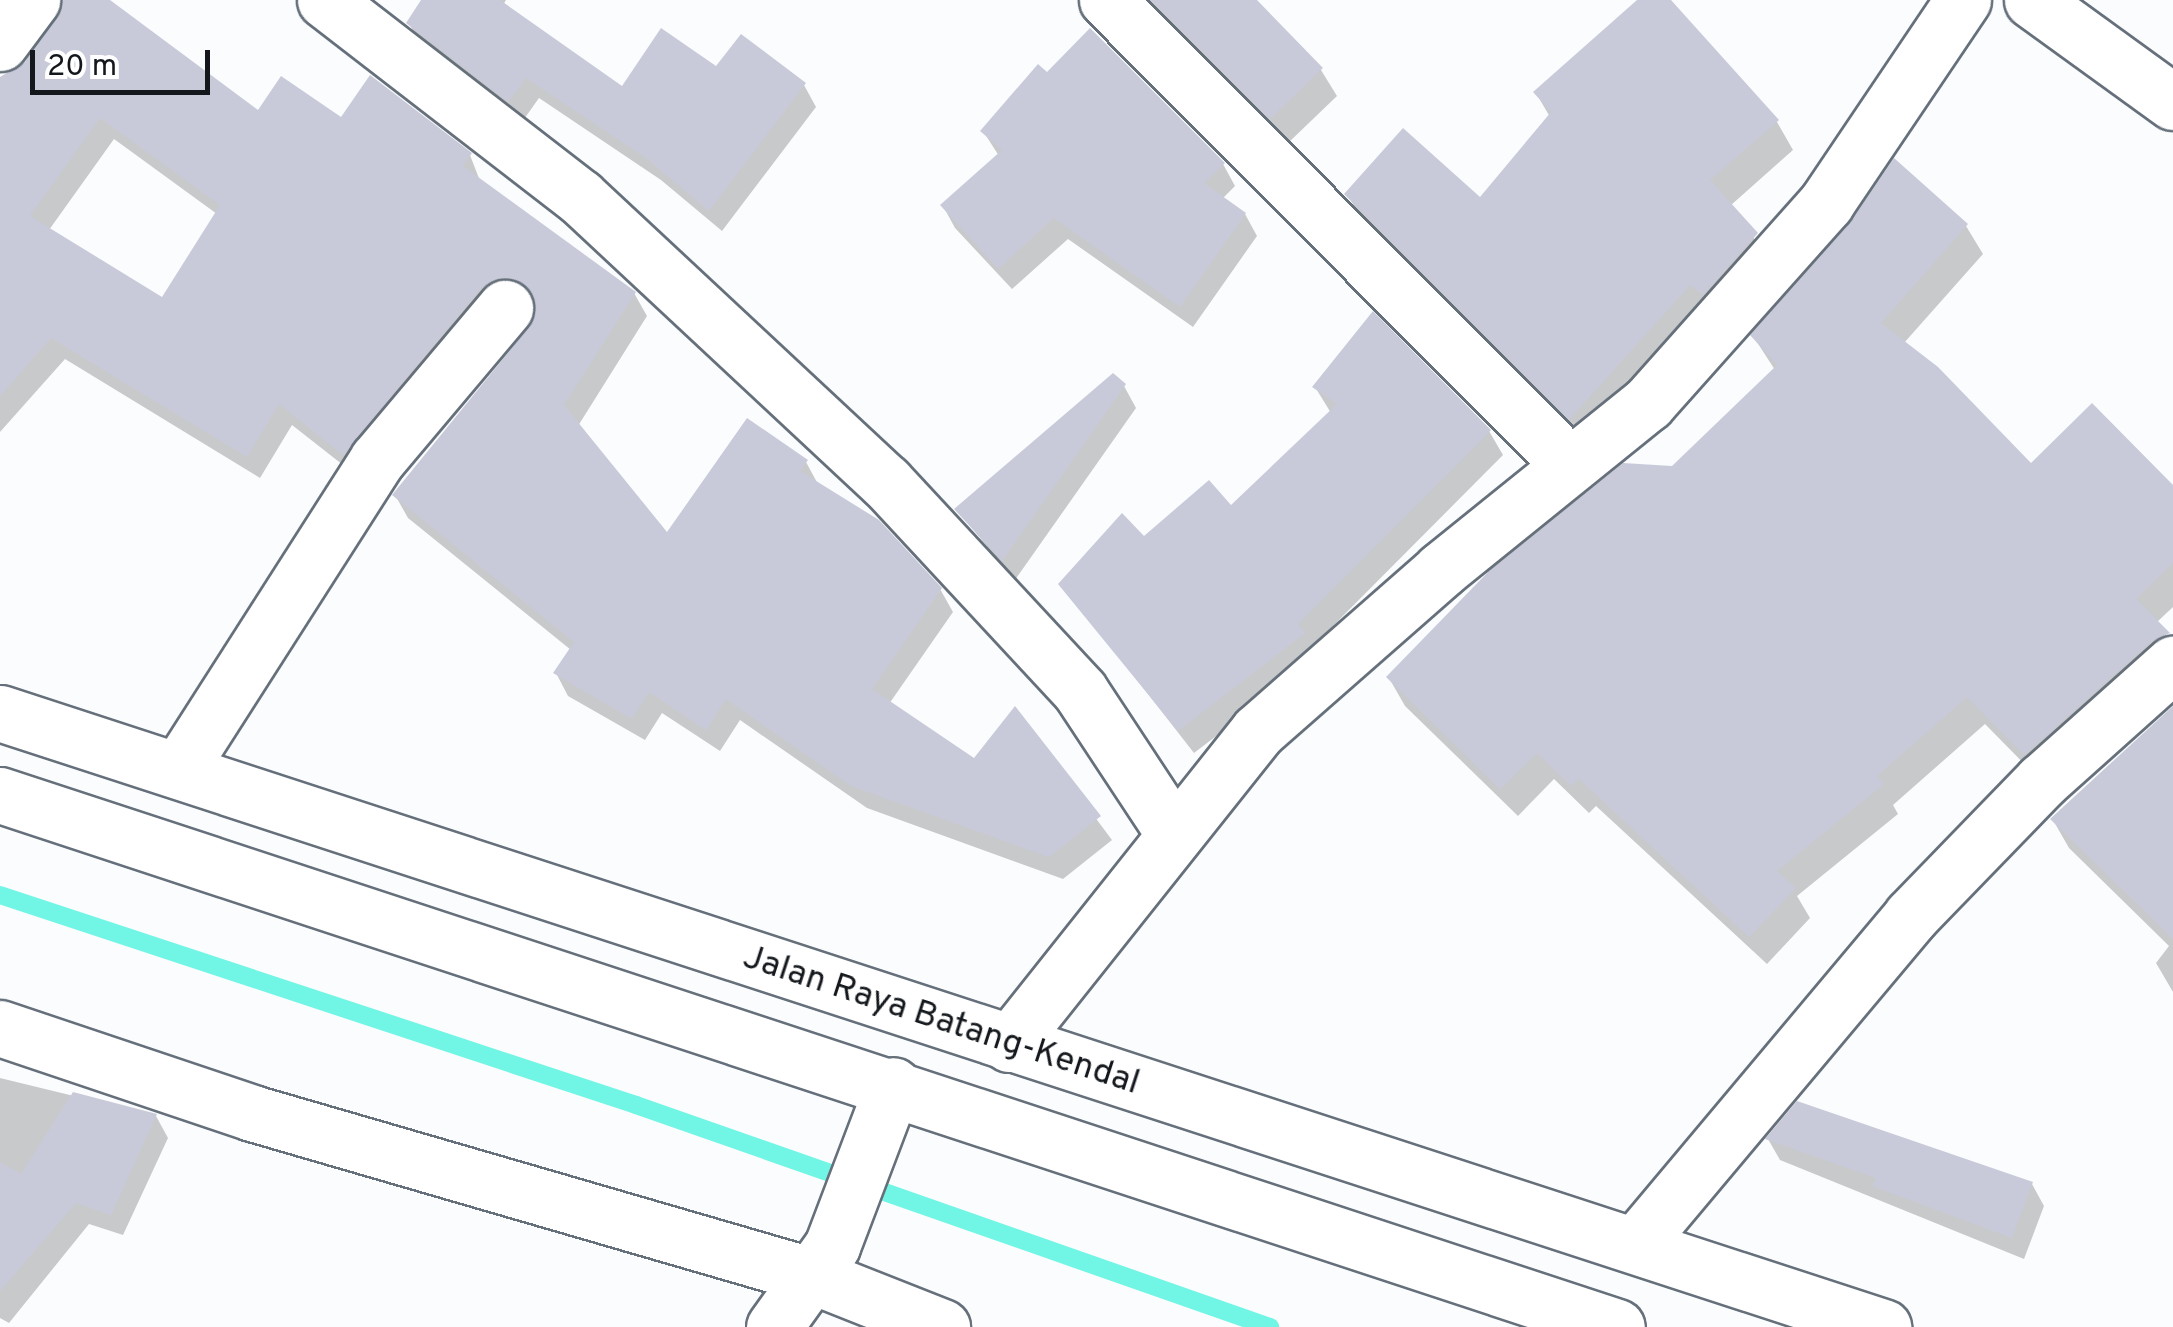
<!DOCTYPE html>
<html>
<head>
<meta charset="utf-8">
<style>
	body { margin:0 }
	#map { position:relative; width:2173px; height:1327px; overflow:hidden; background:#fafcfe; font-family:Overpass,sans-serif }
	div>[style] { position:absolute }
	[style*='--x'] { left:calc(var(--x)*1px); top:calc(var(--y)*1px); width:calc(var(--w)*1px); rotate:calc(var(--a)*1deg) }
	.shadow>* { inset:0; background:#0003 }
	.stream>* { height:18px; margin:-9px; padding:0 9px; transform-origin:9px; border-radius:9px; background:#71f5e5 }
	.building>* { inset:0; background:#c9cad9 }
	.roads { filter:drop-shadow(2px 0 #66707b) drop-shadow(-2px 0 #66707b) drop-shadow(0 2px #66707b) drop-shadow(0 -2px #66707b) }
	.minor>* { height:55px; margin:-27.5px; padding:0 27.5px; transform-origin:27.5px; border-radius:27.5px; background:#fff }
	.highway>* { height:55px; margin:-27.5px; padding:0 27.5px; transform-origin:27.5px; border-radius:27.5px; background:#fff }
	span { translate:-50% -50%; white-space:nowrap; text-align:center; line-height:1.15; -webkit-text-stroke:9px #fff; paint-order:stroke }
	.street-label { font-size:35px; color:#14181c }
	.scale { position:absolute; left:30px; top:50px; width:180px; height:45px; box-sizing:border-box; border:5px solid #14181c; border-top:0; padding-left:12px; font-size:30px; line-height:35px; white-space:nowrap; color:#14181c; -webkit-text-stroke:8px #fff; paint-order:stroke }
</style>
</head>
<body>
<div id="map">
	<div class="shadow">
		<i style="clip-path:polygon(evenodd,69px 0,107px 0,258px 114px,342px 121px,470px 155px,480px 181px,634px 293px,647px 316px,578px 426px,667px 537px,806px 462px,819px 486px,940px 589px,953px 612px,889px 704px,974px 762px,1015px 710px,1112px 840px,1063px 879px,867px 808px,740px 720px,720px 751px,662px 713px,645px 740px,568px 696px,556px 673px,571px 650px,408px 518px,395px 495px,532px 328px,536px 308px,526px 299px,357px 476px,292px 425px,260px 478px,65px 359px,0 432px,0 80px,27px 64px,69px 0,114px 139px,217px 214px,163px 300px,49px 230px,114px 139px)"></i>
		<i style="clip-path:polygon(424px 0,506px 0,503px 5px,622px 90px,804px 85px,816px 107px,722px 231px,661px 180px,539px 98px,522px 122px,421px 45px,409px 23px)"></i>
		<i style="clip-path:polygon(1147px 0,1253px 0,1321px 70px,1337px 96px,1287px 144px)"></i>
		<i style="clip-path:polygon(1641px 0,1668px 0,1777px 122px,1793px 150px,1730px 206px,1772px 263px,1587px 447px,1364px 223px,1347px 194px,1480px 201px,1550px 117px,1536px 93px)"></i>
		<i style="clip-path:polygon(1048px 75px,1223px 164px,1235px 186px,1222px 199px,1245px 214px,1257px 236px,1193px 327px,1068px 239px,1012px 289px,955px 228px,943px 206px,999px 156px,983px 131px)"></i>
		<i style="clip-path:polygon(1894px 162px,1966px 226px,1983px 254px,1904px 343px,2031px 466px,2173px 488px,2173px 607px,2156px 623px,2173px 644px,2042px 782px,1985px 724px,1893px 805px,1898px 814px,1797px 896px,1810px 918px,1767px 964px,1596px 806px,1589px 813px,1554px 779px,1518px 816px,1405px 706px,1389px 678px,1673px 469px,1775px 370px,1753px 336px,1851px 225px)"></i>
		<i style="clip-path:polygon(1124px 386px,1136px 408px,1015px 580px,957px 510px)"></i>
		<i style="clip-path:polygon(1315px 387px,1489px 431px,1503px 455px,1311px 648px,1317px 659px,1194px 753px,1062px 584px,1143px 539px,1230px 508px,1331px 413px)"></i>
		<i style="clip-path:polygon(2173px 710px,2173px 992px,2156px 963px,2169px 946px,2069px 848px,2053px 820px)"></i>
		<i style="clip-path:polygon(0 1078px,156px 1116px,168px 1138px,123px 1235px,89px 1224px,9px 1323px,0 1318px)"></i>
		<i style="clip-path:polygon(1768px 1139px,2032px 1184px,2044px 1206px,2024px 1259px,1780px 1160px)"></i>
	</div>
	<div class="stream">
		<i style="--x:0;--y:895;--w:670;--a:18.27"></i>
		<i style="--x:636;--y:1105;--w:672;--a:19.3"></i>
	</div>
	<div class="building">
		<i style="clip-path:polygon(evenodd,63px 0,110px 0,258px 110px,281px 76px,341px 117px,370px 75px,472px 153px,463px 166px,636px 292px,564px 405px,667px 532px,747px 418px,808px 460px,800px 471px,879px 520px,942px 588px,872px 689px,974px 758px,1015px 706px,1101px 816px,1049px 857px,851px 786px,726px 699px,706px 730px,649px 692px,632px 719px,553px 673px,574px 642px,392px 495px,529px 327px,535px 298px,511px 278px,481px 288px,343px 455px,279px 404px,247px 457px,51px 338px,0 396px,0 77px,25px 62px,63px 0,100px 118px,220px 205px,162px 297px,30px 216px,100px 118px)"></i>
		<i style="clip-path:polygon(421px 0,500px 0,622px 86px,661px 28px,716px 66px,741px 34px,806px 83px,709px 211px,646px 158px,526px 78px,508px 102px,406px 23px)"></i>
		<i style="clip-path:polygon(1151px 0,1257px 0,1323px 68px,1270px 119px)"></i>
		<i style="clip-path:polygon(1637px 0,1671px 0,1779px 120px,1710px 180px,1758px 233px,1703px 295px,1690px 285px,1569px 420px,1344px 194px,1403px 128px,1480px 197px,1551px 112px,1533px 92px)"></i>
		<i style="clip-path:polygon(1090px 28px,1225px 163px,1204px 183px,1246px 213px,1180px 307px,1054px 218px,998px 269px,940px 205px,1002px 150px,980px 131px,1038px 64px,1047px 72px)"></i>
		<i style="clip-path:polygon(1894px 158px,1968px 224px,1881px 323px,1938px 367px,2031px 463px,2092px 403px,2173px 485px,2173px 563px,2136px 599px,2170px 633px,2152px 641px,2024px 755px,1967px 697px,1877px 776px,1884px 784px,1777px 871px,1796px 888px,1749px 937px,1579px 779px,1571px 786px,1537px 753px,1500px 789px,1386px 677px,1491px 569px,1623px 463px,1672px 466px,1777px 365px,1750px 335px,1849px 224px)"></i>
		<i style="clip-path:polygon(1373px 311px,1491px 430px,1298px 624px,1305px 633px,1178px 731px,1058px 584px,1122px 513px,1144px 536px,1209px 480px,1231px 505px,1337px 404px,1312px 387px)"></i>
		<i style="clip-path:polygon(1113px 373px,1126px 384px,1002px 561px,954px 509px)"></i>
		<i style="clip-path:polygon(2173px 706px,2173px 939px,2050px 819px)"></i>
		<i style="clip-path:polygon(73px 1092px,157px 1114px,111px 1215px,76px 1203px,0 1291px,0 1162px,21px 1174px)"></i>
		<i style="clip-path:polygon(1797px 1101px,2033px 1182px,2012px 1238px,1872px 1186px,1876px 1178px,1765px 1139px)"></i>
	</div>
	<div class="roads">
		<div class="minor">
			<i style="--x:325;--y:0;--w:322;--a:37.7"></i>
			<i style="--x:580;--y:197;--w:418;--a:43"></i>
			<i style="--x:886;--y:482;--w:285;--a:47.1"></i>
			<i style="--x:1080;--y:691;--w:169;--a:56.6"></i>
			<i style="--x:1107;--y:0;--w:655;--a:45.12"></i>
			<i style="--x:2032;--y:0;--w:174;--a:35.9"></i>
			<i style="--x:0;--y:43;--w:54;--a:-53.3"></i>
			<i style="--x:180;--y:768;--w:366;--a:-57.4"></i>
			<i style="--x:377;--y:460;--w:199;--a:-49.9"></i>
			<i style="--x:0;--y:1028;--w:266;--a:18.6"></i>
			<i style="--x:252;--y:1113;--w:584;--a:16.2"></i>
			<i style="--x:813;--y:1276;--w:139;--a:21.6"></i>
			<i style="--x:1009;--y:1044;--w:400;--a:-51.5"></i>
			<i style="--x:1258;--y:731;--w:244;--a:-41.3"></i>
			<i style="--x:1441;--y:570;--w:266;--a:-38.9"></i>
			<i style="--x:1648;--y:403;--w:268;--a:-48.3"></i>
			<i style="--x:1826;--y:203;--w:245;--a:-56"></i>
			<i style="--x:1636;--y:1244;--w:428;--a:-50"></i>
			<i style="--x:1911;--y:916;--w:188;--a:-45.9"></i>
			<i style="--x:2042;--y:781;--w:176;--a:-41.8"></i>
			<i style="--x:774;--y:1327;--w:100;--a:-54.4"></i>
			<i style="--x:832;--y:1246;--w:172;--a:-69.2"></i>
		</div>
		<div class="highway">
			<i style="--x:0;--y:713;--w:1981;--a:18.06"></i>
			<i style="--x:0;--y:795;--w:1702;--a:18.21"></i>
		</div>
	</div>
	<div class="street-label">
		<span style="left:941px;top:1021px;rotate:18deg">Jalan Raya Batang-Kendal</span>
	</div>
	<div class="scale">20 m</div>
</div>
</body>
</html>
